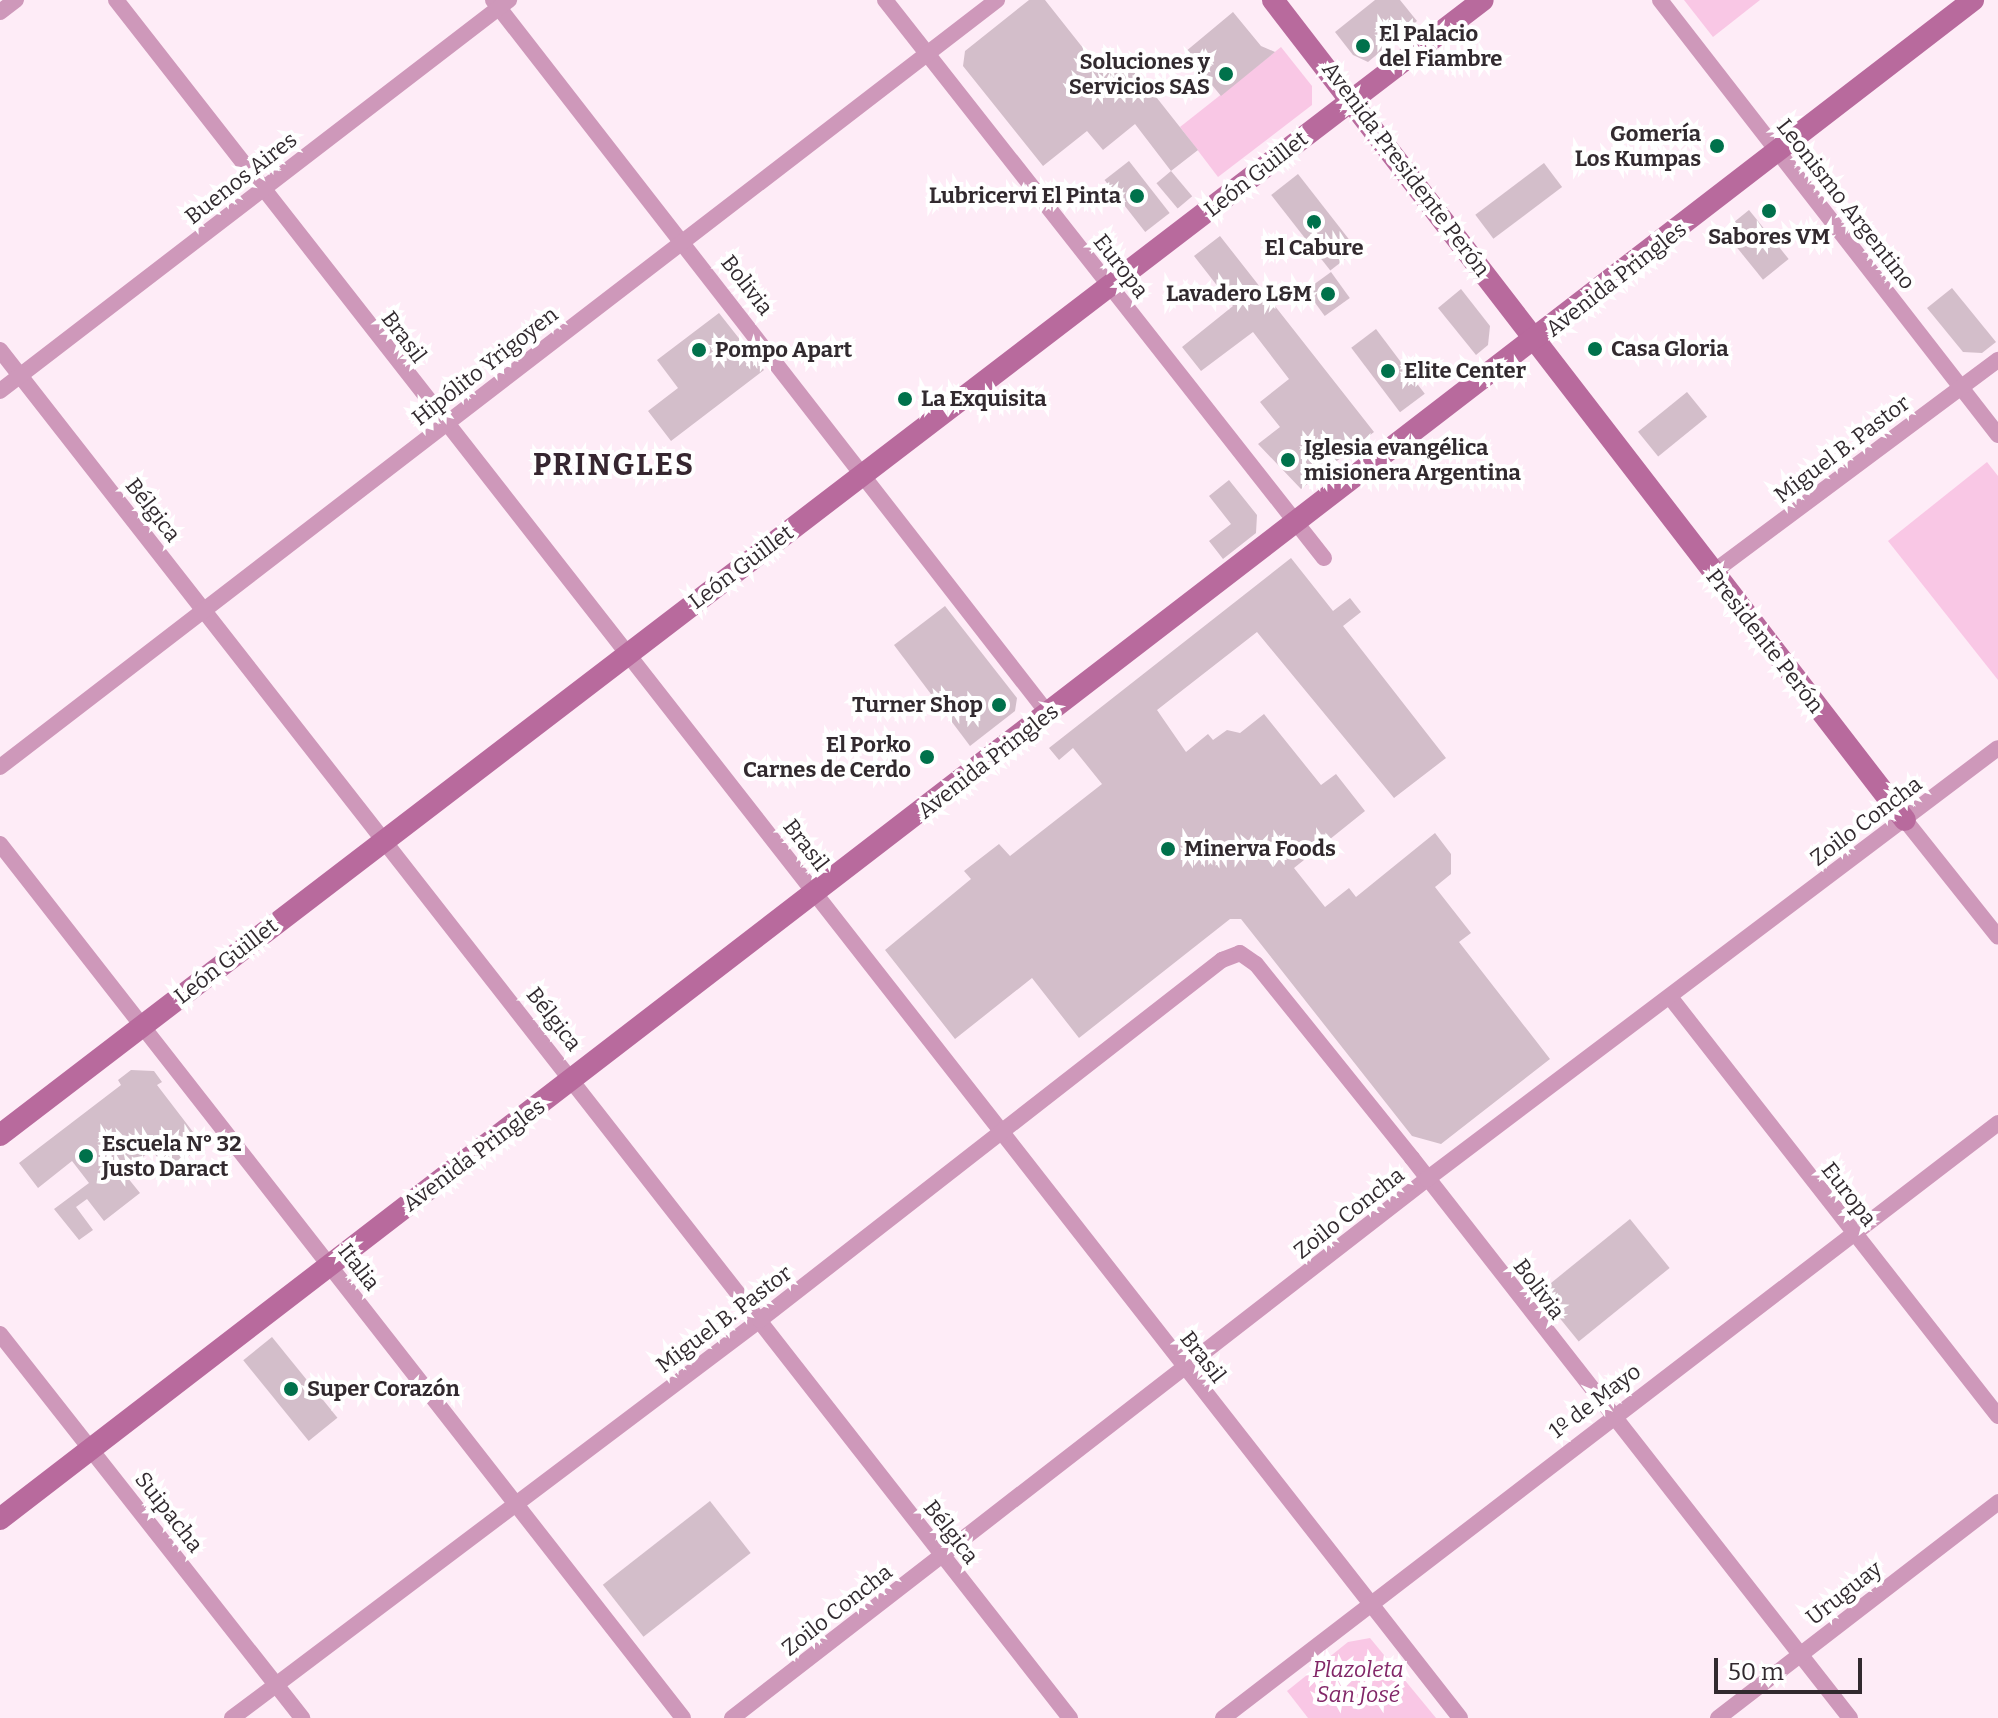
<!DOCTYPE html>
<html>
<head>
<meta charset="utf-8">
<style>
	body { margin:0 }
	#map { position:relative; width:1998px; height:1718px; overflow:hidden; background:#feecf7; font-family:Bitter,serif }
	div>[style] { position:absolute }
	[style*='--x'] { left:calc(var(--x)*1px); top:calc(var(--y)*1px); width:calc(var(--w)*1px); rotate:calc(var(--a)*1deg) }
	.green>* { inset:0; background:#f9c7e5 }
	.building>* { inset:0; background:#d3beca; transform-origin:0 0 }
	.street>* { height:16px; margin:-8px; padding:0 8px; transform-origin:8px; border-radius:8px; background:#ce98ba }
	.secondary>* { height:22px; margin:-11px; padding:0 11px; transform-origin:11px; border-radius:11px; background:#b86a9d }
	.dots>* { width:22px; height:22px; translate:-50% -50%; box-sizing:border-box; border:4px solid #fff; border-radius:50% }
	span { translate:-50% -50%; white-space:nowrap; text-align:center; line-height:1.15; -webkit-text-stroke:8px #fff; paint-order:stroke }
	.poi-label { font-size:22px; color:#322a2f; font-weight:700 }
	.left { translate:0 -50%; text-align:left }
	.right { translate:-100% -50%; text-align:right }
	.street-label { font-size:22px; color:#322a2f }
	.park-label { font-size:22px; color:#822768; font-style:italic }
	.district-label { font-size:30px; color:#362630; font-weight:700; letter-spacing:2px }
	.scale { position:absolute; left:1714px; top:1658px; width:148px; height:36px; box-sizing:border-box; border:4px solid #322a2f; border-top:0; padding-left:10px; font-size:24px; line-height:28px; white-space:nowrap; color:#322a2f; -webkit-text-stroke:6px #fff; paint-order:stroke }
</style>
</head>
<body>
<div id="map">
	<div class="green">
		<i style="clip-path:polygon(1684px 0,1760px 0,1713px 37px)"></i>
		<i style="clip-path:polygon(1281px 47px,1312px 86px,1312px 105px,1218px 177px,1180px 127px)"></i>
		<i style="clip-path:polygon(1987px 462px,1998px 476px,1998px 680px,1888px 541px)"></i>
		<i style="clip-path:polygon(1370px 1638px,1436px 1718px,1308px 1718px,1287px 1691px,1348px 1642px)"></i>
	</div>
	<div class="building">
		<i style="clip-path:polygon(1029px 0,1045px 0,1102px 72px,1123px 55px,1198px 150px,1171px 171px,1135px 124px,1103px 150px,1087px 131px,1043px 166px,963px 66px,965px 51px)"></i>
		<i style="clip-path:polygon(1375px 0,1400px 0,1417px 21px,1368px 62px,1353px 55px,1335px 32px)"></i>
		<i style="clip-path:polygon(1233px 12px,1261px 46px,1275px 52px,1221px 96px,1185px 52px)"></i>
		<i style="left:1129px;top:161px;width:66px;height:31px;rotate:52deg"></i>
		<i style="left:1544px;top:163px;width:30px;height:86px;rotate:53deg"></i>
		<i style="left:1171px;top:171px;width:33px;height:19px;rotate:50deg"></i>
		<i style="left:1298px;top:174px;width:96px;height:34px;rotate:52deg"></i>
		<i style="left:1749px;top:210px;width:63px;height:33px;rotate:51deg"></i>
		<i style="clip-path:polygon(1220px 236px,1374px 432px,1301px 489px,1258px 444px,1280px 427px,1260px 402px,1289px 379px,1253px 332px,1201px 371px,1182px 347px,1233px 306px,1194px 256px)"></i>
		<i style="left:1331px;top:272px;width:32px;height:31px;rotate:54deg"></i>
		<i style="clip-path:polygon(1952px 288px,1996px 342px,1982px 353px,1963px 352px,1927px 308px)"></i>
		<i style="clip-path:polygon(1461px 289px,1490px 326px,1488px 345px,1476px 355px,1438px 308px)"></i>
		<i style="clip-path:polygon(719px 313px,764px 370px,671px 441px,648px 411px,678px 388px,657px 360px)"></i>
		<i style="left:1376px;top:329px;width:81px;height:31px;rotate:53deg"></i>
		<i style="left:1687px;top:392px;width:32px;height:63px;rotate:51deg"></i>
		<i style="clip-path:polygon(1229px 480px,1257px 515px,1256px 533px,1223px 559px,1209px 541px,1231px 524px,1209px 496px)"></i>
		<i style="clip-path:polygon(1291px 558px,1333px 611px,1350px 598px,1361px 612px,1343px 626px,1446px 758px,1394px 798px,1257px 632px,1157px 710px,1186px 752px,1208px 734px,1213px 740px,1227px 730px,1240px 733px,1264px 714px,1321px 785px,1336px 774px,1365px 811px,1294px 868px,1325px 907px,1349px 888px,1356px 897px,1435px 833px,1451px 854px,1451px 874px,1435px 887px,1471px 933px,1459px 942px,1550px 1059px,1441px 1144px,1412px 1136px,1241px 919px,1230px 919px,1079px 1038px,1032px 978px,955px 1039px,885px 950px,971px 879px,964px 871px,999px 844px,1010px 856px,1102px 784px,1073px 748px,1059px 760px,1049px 748px)"></i>
		<i style="clip-path:polygon(945px 606px,1017px 698px,1015px 711px,970px 746px,894px 645px)"></i>
		<i style="clip-path:polygon(131px 1070px,154px 1071px,162px 1082px,157px 1085px,203px 1145px,168px 1172px,152px 1150px,123px 1172px,140px 1193px,104px 1221px,87px 1199px,76px 1207px,93px 1230px,79px 1240px,54px 1209px,89px 1183px,72px 1161px,38px 1188px,19px 1163px,121px 1085px,118px 1080px)"></i>
		<i style="left:1630px;top:1219px;width:63px;height:117px;rotate:51deg"></i>
		<i style="left:272px;top:1337px;width:104px;height:37px;rotate:51deg"></i>
		<i style="left:710px;top:1501px;width:66px;height:136px;rotate:52deg"></i>
	</div>
	<div class="street">
		<i style="--x:116;--y:0;--w:2181;--a:51.96"></i>
		<i style="--x:493;--y:0;--w:906;--a:52.13"></i>
		<i style="--x:885;--y:0;--w:710;--a:51.81"></i>
		<i style="--x:1660;--y:0;--w:551;--a:52.15"></i>
		<i style="--x:0;--y:12;--w:20;--a:-37"></i>
		<i style="--x:0;--y:350;--w:1737;--a:51.97"></i>
		<i style="--x:0;--y:391;--w:642;--a:-37.53"></i>
		<i style="--x:1712;--y:573;--w:357;--a:-36.7"></i>
		<i style="--x:0;--y:767;--w:1258;--a:-37.57"></i>
		<i style="--x:1905;--y:820;--w:149;--a:51.5"></i>
		<i style="--x:0;--y:844;--w:1109;--a:51.99"></i>
		<i style="--x:1670;--y:997;--w:532;--a:51.95"></i>
		<i style="--x:0;--y:1334;--w:489;--a:51.8"></i>
		<i style="--x:232;--y:1718;--w:661;--a:-37.01"></i>
		<i style="--x:760;--y:1320;--w:586;--a:-37.93"></i>
		<i style="--x:1222;--y:960;--w:19;--a:-21"></i>
		<i style="--x:1240;--y:953;--w:19;--a:35"></i>
		<i style="--x:1256;--y:964;--w:249;--a:51.2"></i>
		<i style="--x:1412;--y:1158;--w:711;--a:51.97"></i>
		<i style="--x:732;--y:1718;--w:880;--a:-37.79"></i>
		<i style="--x:1427;--y:1179;--w:715;--a:-37.05"></i>
		<i style="--x:1223;--y:1718;--w:977;--a:-37.51"></i>
		<i style="--x:1718;--y:1718;--w:354;--a:-37.6"></i>
	</div>
	<div class="secondary">
		<i style="--x:1273;--y:0;--w:1035;--a:52.38"></i>
		<i style="--x:0;--y:1135;--w:1867;--a:-37.43"></i>
		<i style="--x:0;--y:1519;--w:2490;--a:-37.59"></i>
	</div>
	<div class="dots">
		<i style="left:1363px;top:46px;background:#00714b"></i>
		<i style="left:1226px;top:74px;background:#00714b"></i>
		<i style="left:1717px;top:146px;background:#00714b"></i>
		<i style="left:1137px;top:196px;background:#00714b"></i>
		<i style="left:1769px;top:211px;background:#00714b"></i>
		<i style="left:1314px;top:222px;background:#00714b"></i>
		<i style="left:1328px;top:294px;background:#00714b"></i>
		<i style="left:1595px;top:349px;background:#00714b"></i>
		<i style="left:699px;top:350px;background:#00714b"></i>
		<i style="left:1388px;top:371px;background:#00714b"></i>
		<i style="left:905px;top:399px;background:#00714b"></i>
		<i style="left:1288px;top:460px;background:#00714b"></i>
		<i style="left:999px;top:705px;background:#00714b"></i>
		<i style="left:927px;top:757px;background:#00714b"></i>
		<i style="left:1168px;top:849px;background:#00714b"></i>
		<i style="left:86px;top:1156px;background:#00714b"></i>
		<i style="left:291px;top:1389px;background:#00714b"></i>
	</div>
	<div class="poi-label">
		<span class="left" style="left:1379px;top:46px">El Palacio<br>del Fiambre</span>
		<span class="right" style="left:1210px;top:74px">Soluciones y<br>Servicios SAS</span>
		<span class="right" style="left:1701px;top:146px">Gomería<br>Los Kumpas</span>
		<span class="right" style="left:1121px;top:196px">Lubricervi El Pinta</span>
		<span style="left:1769px;top:237px">Sabores VM</span>
		<span style="left:1314px;top:248px">El Cabure</span>
		<span class="right" style="left:1312px;top:294px">Lavadero L&amp;M</span>
		<span class="left" style="left:1611px;top:349px">Casa Gloria</span>
		<span class="left" style="left:715px;top:350px">Pompo Apart</span>
		<span class="left" style="left:1404px;top:371px">Elite Center</span>
		<span class="left" style="left:921px;top:399px">La Exquisita</span>
		<span class="left" style="left:1304px;top:460px">Iglesia evangélica<br>misionera Argentina</span>
		<span class="right" style="left:983px;top:705px">Turner Shop</span>
		<span class="right" style="left:911px;top:757px">El Porko<br>Carnes de Cerdo</span>
		<span class="left" style="left:1184px;top:849px">Minerva Foods</span>
		<span class="left" style="left:102px;top:1156px">Escuela N° 32<br>Justo Daract</span>
		<span class="left" style="left:307px;top:1389px">Super Corazón</span>
	</div>
	<div class="street-label">
		<span style="left:1406px;top:169px;rotate:53deg">Avenida Presidente Perón</span>
		<span style="left:1256px;top:174px;rotate:-38deg">León Guillet</span>
		<span style="left:241px;top:178px;rotate:-38deg">Buenos Aires</span>
		<span style="left:1846px;top:204px;rotate:52deg">Leonismo Argentino</span>
		<span style="left:1121px;top:266px;rotate:52deg">Europa</span>
		<span style="left:1616px;top:279px;rotate:-38deg">Avenida Pringles</span>
		<span style="left:747px;top:285px;rotate:52deg">Bolivia</span>
		<span style="left:404px;top:337px;rotate:53deg">Brasil</span>
		<span style="left:485px;top:366px;rotate:-38deg">Hipólito Yrigoyen</span>
		<span style="left:1842px;top:449px;rotate:-37deg">Miguel B. Pastor</span>
		<span style="left:153px;top:510px;rotate:52deg">Bélgica</span>
		<span style="left:741px;top:567px;rotate:-37deg">León Guillet</span>
		<span style="left:1765px;top:641px;rotate:52deg">Presidente Perón</span>
		<span style="left:988px;top:761px;rotate:-38deg">Avenida Pringles</span>
		<span style="left:1866px;top:821px;rotate:-37deg">Zoilo Concha</span>
		<span style="left:806px;top:845px;rotate:52deg">Brasil</span>
		<span style="left:226px;top:961px;rotate:-38deg">León Guillet</span>
		<span style="left:554px;top:1019px;rotate:52deg">Bélgica</span>
		<span style="left:474px;top:1155px;rotate:-37deg">Avenida Pringles</span>
		<span style="left:1849px;top:1194px;rotate:52deg">Europa</span>
		<span style="left:1349px;top:1213px;rotate:-38deg">Zoilo Concha</span>
		<span style="left:359px;top:1267px;rotate:52deg">Italia</span>
		<span style="left:1539px;top:1289px;rotate:53deg">Bolivia</span>
		<span style="left:724px;top:1319px;rotate:-37deg">Miguel B. Pastor</span>
		<span style="left:1203px;top:1357px;rotate:52deg">Brasil</span>
		<span style="left:1595px;top:1401px;rotate:-37deg">1º de Mayo</span>
		<span style="left:169px;top:1512px;rotate:52deg">Suipacha</span>
		<span style="left:951px;top:1532px;rotate:52deg">Bélgica</span>
		<span style="left:1844px;top:1593px;rotate:-38deg">Uruguay</span>
		<span style="left:837px;top:1610px;rotate:-38deg">Zoilo Concha</span>
	</div>
	<div class="park-label">
		<span style="left:1358px;top:1682px">Plazoleta<br>San José</span>
	</div>
	<div class="district-label">
		<span style="left:614px;top:465px">PRINGLES</span>
	</div>
	<div class="scale">50 m</div>
</div>
</body>
</html>
